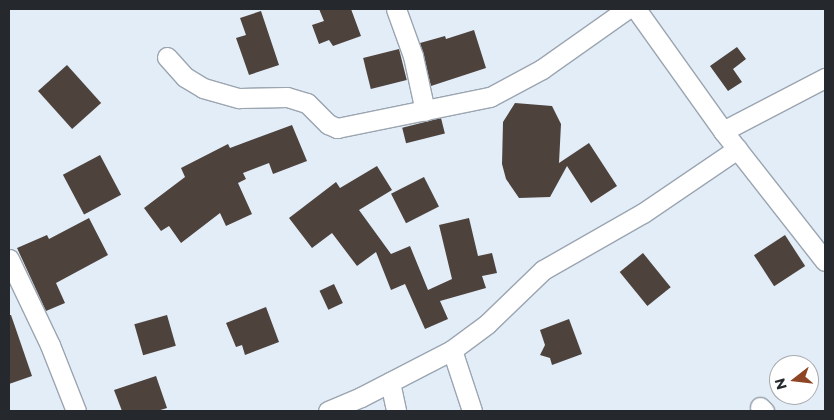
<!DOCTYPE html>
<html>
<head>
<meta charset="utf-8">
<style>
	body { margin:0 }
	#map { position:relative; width:834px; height:420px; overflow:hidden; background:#e2edf8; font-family:Montserrat,sans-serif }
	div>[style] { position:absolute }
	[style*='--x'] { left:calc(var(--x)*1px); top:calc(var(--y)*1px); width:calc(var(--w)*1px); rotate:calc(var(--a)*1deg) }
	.building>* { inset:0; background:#4e423d; transform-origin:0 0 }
	.roads { filter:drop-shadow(1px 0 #9ba5b0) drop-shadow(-1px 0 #9ba5b0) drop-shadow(0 1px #9ba5b0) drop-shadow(0 -1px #9ba5b0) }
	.minor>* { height:19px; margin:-9.5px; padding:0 9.5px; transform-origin:9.5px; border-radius:9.5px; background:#fff }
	span { translate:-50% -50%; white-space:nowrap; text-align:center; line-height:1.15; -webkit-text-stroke:5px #fff; paint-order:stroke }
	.frame { position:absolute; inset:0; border:10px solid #25292d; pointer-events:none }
	.north { position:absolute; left:769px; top:355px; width:50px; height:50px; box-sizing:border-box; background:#fff; border:1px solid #a8a9ab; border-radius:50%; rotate:254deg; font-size:14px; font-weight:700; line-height:20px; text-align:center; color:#25292d }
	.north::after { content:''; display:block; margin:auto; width:18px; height:22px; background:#8e4526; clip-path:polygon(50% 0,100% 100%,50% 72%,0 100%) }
</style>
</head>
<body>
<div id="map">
	<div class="building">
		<i style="clip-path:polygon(319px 9px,351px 9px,361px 36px,333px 46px,329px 40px,319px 44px,312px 25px,324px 21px)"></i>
		<i style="clip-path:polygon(261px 11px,279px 65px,249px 75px,236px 38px,246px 35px,240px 18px)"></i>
		<i style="clip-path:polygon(474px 30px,486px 68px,431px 86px,420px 43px,445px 36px,446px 39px)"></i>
		<i style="clip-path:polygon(737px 47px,746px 59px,733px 69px,742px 82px,728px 91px,710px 66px)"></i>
		<i style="left:399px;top:49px;width:32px;height:37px;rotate:76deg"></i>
		<i style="left:67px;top:65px;width:51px;height:39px;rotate:48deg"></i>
		<i style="clip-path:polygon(515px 103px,552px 106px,561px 124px,559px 163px,589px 143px,617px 186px,591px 203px,567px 166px,550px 197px,519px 198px,506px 179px,502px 164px,503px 122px)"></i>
		<i style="left:441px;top:118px;width:16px;height:40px;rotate:76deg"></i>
		<i style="clip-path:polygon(292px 125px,307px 161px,273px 174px,269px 163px,243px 173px,246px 179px,238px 183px,252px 214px,226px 226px,220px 213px,181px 243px,169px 226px,161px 231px,144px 208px,185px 177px,181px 168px,228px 144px,230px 148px)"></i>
		<i style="left:100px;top:155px;width:45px;height:42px;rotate:62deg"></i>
		<i style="clip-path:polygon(377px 166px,392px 190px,359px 210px,391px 254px,410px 246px,428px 290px,452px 279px,439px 225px,469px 218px,478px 256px,492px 253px,497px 273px,482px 276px,486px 288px,440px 301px,448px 319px,425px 329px,405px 284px,391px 290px,376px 252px,357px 266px,332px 233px,312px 248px,289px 218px,336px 182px,340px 188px)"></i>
		<i style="left:424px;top:177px;width:33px;height:37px;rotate:63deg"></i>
		<i style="clip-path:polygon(89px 218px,108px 255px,56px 283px,65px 303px,46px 311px,17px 248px,47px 235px,49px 239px)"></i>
		<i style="left:785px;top:235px;width:37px;height:37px;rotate:57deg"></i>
		<i style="left:643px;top:253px;width:44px;height:30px;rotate:51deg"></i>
		<i style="left:334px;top:284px;width:21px;height:16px;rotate:65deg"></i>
		<i style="clip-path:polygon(266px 307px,279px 342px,245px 355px,242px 345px,236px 347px,226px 323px)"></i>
		<i style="clip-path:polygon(9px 315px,11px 315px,32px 376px,9px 384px)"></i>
		<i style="left:167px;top:315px;width:32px;height:34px;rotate:74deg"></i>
		<i style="clip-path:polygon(569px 319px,582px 354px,552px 365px,550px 358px,540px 355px,545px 345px,540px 330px)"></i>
		<i style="clip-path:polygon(156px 376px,167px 408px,157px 411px,122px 411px,114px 390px)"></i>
	</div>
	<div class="roads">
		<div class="minor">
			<i style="--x:396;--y:9;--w:50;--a:70.1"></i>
			<i style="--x:413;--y:56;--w:56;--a:77.7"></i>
			<i style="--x:636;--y:9;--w:150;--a:54.5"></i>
			<i style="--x:723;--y:131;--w:165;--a:51.9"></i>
			<i style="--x:167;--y:57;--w:27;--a:48"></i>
			<i style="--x:185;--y:77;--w:21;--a:31"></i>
			<i style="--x:203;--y:88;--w:37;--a:16"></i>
			<i style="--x:239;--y:98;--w:48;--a:-1.2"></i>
			<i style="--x:287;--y:97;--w:21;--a:17"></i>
			<i style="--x:307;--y:103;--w:30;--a:45"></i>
			<i style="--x:328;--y:124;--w:10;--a:24"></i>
			<i style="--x:337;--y:128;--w:156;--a:-11.5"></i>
			<i style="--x:490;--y:97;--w:59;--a:-28.3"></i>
			<i style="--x:542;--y:69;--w:104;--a:-35.2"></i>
			<i style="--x:723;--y:131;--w:115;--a:-27.5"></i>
			<i style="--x:9;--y:259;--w:95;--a:64.5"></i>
			<i style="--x:50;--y:345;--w:71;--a:68.5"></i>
			<i style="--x:452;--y:350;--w:64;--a:71.8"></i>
			<i style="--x:390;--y:382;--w:30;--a:78"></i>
			<i style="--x:760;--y:407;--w:6;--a:45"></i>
			<i style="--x:328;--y:411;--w:36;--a:-23"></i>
			<i style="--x:361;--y:397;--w:102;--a:-27.3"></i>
			<i style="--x:452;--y:350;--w:44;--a:-36.6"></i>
			<i style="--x:487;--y:324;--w:78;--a:-44"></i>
			<i style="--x:543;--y:270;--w:115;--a:-29.7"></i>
			<i style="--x:643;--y:213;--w:114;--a:-34.2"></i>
		</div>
	</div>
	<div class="frame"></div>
	<div class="north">N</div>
</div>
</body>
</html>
